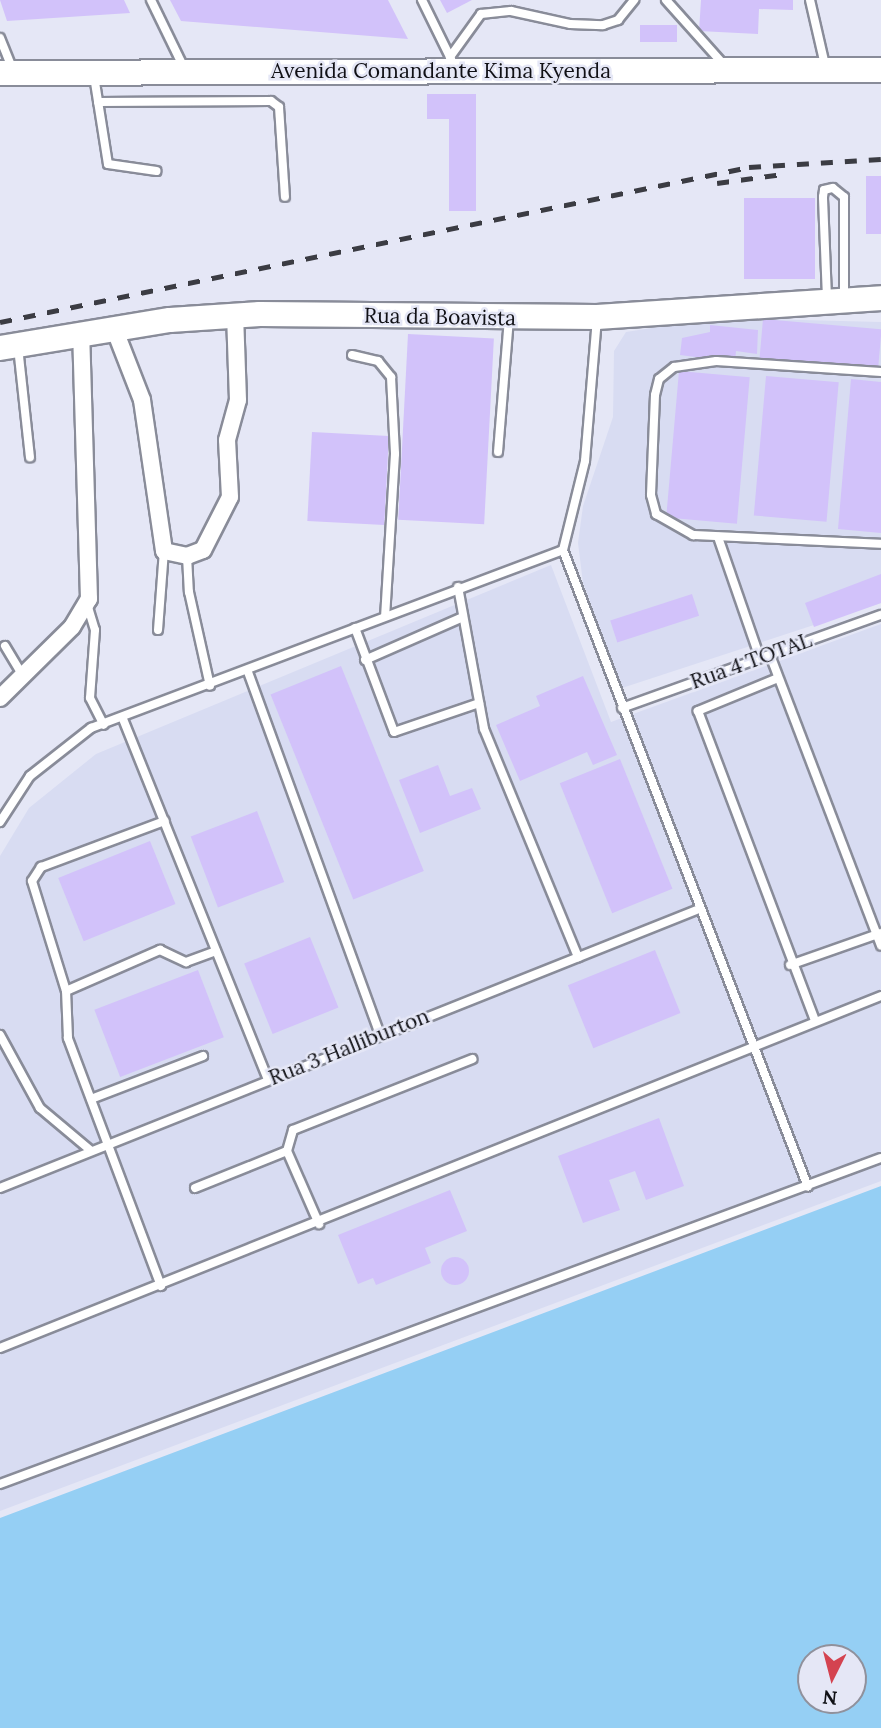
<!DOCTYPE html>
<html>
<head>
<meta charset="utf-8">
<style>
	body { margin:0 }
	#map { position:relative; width:881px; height:1728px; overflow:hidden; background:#e5e7f6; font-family:Lora,serif }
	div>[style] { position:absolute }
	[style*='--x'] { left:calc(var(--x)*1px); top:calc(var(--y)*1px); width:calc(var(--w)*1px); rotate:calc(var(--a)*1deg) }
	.built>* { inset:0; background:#d8dcf2 }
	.water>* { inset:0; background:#95cff4 }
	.building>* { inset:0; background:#d2c2fa; transform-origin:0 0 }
	.round { border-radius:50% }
	.roads { filter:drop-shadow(2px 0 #898c99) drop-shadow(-2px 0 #898c99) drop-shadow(0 2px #898c99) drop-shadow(0 -2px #898c99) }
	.service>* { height:8px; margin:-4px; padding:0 4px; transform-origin:4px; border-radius:4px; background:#fff }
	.minor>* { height:16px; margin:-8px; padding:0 8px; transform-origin:8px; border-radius:8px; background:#fff }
	.primary>* { height:24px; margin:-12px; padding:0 12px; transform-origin:12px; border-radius:12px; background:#fff }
	.rail>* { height:4.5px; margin-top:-2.25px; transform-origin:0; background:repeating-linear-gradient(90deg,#3b3c43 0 12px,transparent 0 24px) }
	span { translate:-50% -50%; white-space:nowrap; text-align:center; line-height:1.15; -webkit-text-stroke:5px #e5e7f6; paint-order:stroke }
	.street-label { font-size:21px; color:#101015 }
	.north { position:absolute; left:797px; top:1644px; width:70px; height:70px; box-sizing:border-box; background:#e5e7f6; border:2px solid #90919c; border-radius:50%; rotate:186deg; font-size:19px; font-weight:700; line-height:28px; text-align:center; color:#101015 }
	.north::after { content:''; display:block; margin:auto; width:24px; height:32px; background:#d44350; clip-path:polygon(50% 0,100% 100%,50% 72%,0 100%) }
</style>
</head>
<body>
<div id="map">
	<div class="built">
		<i style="clip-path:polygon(716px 318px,881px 322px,881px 603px,622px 688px,583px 583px,578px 543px,583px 506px,613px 417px,614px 351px,626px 332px)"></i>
		<i style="clip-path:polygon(551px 565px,611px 722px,881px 624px,881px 1181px,0 1511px,0 856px,29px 808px,96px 754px)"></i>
	</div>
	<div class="water">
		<i style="clip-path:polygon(evenodd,881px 1186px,881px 1728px,0 1728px,0 1518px,881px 1186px,811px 1658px,853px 1658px,853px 1700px,811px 1700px,811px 1658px)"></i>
	</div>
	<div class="building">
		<i style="clip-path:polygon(0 0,124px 0,130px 13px,7px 21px)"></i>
		<i style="clip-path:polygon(170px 0,388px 0,408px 39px,181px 21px)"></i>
		<i style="clip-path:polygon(440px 0,472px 0,447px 13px)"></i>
		<i style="clip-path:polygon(701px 0,793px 0,793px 10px,759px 9px,758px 34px,699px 31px)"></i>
		<i style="left:640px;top:25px;width:37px;height:17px"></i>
		<i style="clip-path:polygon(427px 94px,476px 94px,476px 211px,449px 211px,449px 119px,427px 119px)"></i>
		<i style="left:866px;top:176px;width:15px;height:58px"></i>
		<i style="left:744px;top:198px;width:71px;height:81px"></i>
		<i style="left:763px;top:319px;width:119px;height:39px;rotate:5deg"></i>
		<i style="clip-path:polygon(710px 325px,758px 330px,757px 354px,736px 351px,735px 362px,680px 355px,682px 338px,710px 332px)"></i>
		<i style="left:408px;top:334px;width:86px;height:186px;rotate:3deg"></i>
		<i style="left:679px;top:371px;width:71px;height:147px;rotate:5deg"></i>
		<i style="left:766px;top:376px;width:73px;height:140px;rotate:5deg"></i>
		<i style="clip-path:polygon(851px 379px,881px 382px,881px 533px,838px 529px)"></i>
		<i style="left:312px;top:432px;width:77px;height:89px;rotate:3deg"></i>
		<i style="clip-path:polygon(881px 574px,881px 603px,814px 627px,805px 603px)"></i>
		<i style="left:692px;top:594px;width:23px;height:86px;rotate:72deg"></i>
		<i style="left:341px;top:666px;width:221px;height:76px;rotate:68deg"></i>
		<i style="clip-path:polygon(583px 676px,617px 755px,593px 765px,587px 752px,520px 781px,496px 725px,540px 706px,536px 696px)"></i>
		<i style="left:620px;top:759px;width:140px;height:65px;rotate:68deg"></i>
		<i style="clip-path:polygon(438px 765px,450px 796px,472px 788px,481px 809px,420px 833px,399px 780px)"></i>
		<i style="left:257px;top:811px;width:76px;height:71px;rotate:69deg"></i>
		<i style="left:150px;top:841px;width:68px;height:99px;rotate:68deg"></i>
		<i style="left:310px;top:937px;width:76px;height:71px;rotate:68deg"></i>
		<i style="left:655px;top:950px;width:68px;height:94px;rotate:68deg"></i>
		<i style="left:198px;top:970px;width:72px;height:111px;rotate:69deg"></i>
		<i style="clip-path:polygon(659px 1118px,684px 1186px,646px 1200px,635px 1171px,609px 1180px,620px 1210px,583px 1223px,558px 1156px)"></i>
		<i style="clip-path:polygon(450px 1190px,467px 1231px,425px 1248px,431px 1263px,376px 1285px,373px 1278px,358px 1284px,338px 1235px)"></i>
		<i class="round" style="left:441px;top:1257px;width:28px;height:28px"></i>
	</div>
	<div class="roads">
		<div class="service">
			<i style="--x:151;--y:0;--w:78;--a:64.1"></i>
			<i style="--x:422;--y:0;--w:66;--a:63.8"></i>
			<i style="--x:666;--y:0;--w:89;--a:48.2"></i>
			<i style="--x:810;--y:0;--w:67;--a:77"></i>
			<i style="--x:0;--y:38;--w:35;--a:68"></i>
			<i style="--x:450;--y:57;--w:53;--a:-54.2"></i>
			<i style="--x:481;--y:14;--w:30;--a:-6"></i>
			<i style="--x:511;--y:11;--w:60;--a:12.4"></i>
			<i style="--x:570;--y:24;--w:33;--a:2"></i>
			<i style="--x:603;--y:25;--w:16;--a:-18"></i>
			<i style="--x:618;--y:20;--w:26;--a:-51"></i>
			<i style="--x:94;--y:76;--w:89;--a:81"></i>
			<i style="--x:108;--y:164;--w:49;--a:8.3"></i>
			<i style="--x:98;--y:102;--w:173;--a:-0.3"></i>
			<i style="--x:271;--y:101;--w:10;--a:37"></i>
			<i style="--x:279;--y:107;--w:90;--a:86.2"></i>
			<i style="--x:827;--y:298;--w:101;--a:-92.3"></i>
			<i style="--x:823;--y:197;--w:7;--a:-82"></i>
			<i style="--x:824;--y:190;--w:9;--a:-13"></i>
			<i style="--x:833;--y:188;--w:14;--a:39"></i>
			<i style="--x:844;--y:197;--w:102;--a:90"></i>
			<i style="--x:18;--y:347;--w:111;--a:83.8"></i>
			<i style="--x:352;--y:355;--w:27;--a:13"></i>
			<i style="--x:378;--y:361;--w:21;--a:51"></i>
			<i style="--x:391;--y:377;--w:77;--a:87"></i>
			<i style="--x:395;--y:454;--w:162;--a:93.5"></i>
			<i style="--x:881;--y:372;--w:165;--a:-176.2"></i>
			<i style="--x:716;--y:361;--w:42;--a:171.9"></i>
			<i style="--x:674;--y:367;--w:19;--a:141"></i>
			<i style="--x:659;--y:379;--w:16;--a:104"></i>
			<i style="--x:655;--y:395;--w:100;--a:92.3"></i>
			<i style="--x:651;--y:495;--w:20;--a:75"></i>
			<i style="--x:656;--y:514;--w:43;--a:29.6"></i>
			<i style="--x:693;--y:535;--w:188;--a:2.7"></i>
			<i style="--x:498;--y:452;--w:133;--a:-85.3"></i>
			<i style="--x:718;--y:537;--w:128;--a:70.9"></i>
			<i style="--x:563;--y:550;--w:92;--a:-76.1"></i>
			<i style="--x:585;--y:461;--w:144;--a:-85.2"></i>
			<i style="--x:187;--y:556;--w:36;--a:87"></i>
			<i style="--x:189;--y:592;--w:96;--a:77.4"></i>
			<i style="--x:458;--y:587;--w:144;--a:79.6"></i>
			<i style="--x:484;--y:729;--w:247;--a:67.6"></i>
			<i style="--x:87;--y:604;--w:27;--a:73"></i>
			<i style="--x:95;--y:630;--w:68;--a:94.2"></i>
			<i style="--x:90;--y:698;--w:30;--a:63"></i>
			<i style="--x:355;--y:628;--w:111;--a:69.4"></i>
			<i style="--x:394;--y:732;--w:90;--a:-18.8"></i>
			<i style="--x:158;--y:630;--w:79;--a:-85.7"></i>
			<i style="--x:5;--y:646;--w:33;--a:59"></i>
			<i style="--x:770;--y:655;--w:311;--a:69.1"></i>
			<i style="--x:365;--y:660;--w:107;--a:-23.7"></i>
			<i style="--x:248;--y:672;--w:386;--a:70"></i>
			<i style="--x:778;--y:678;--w:87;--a:157.6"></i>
			<i style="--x:698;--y:711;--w:330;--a:69.3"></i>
			<i style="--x:622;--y:708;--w:275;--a:-19.8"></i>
			<i style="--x:123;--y:719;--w:388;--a:68.1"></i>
			<i style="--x:0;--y:822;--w:55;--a:-56.9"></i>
			<i style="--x:30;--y:776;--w:78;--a:-38.2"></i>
			<i style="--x:91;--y:728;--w:504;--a:-20.66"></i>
			<i style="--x:563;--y:550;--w:682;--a:68.96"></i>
			<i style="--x:790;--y:965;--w:96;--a:-19.4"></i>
			<i style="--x:66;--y:991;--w:103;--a:-23.6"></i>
			<i style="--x:160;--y:950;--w:29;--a:25"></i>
			<i style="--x:186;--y:962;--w:32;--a:-20"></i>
			<i style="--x:0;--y:1035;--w:83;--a:61.3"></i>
			<i style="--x:40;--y:1108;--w:65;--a:40"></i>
			<i style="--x:91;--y:1099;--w:120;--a:-21"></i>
			<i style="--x:287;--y:1151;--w:80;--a:66.3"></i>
			<i style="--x:0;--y:1188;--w:753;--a:-21.76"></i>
			<i style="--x:195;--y:1188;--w:99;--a:-21.9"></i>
			<i style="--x:287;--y:1151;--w:22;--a:-74"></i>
			<i style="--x:293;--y:1130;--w:193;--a:-21.6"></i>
			<i style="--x:161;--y:1286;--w:265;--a:-110.6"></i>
			<i style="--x:68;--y:1038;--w:47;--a:-92.4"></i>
			<i style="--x:66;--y:991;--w:115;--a:-107.2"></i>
			<i style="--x:32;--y:881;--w:17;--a:-57"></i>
			<i style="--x:41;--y:867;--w:132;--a:-20.4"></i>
			<i style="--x:0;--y:1348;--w:949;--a:-21.78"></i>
			<i style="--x:0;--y:1484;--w:939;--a:-20.31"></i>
		</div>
		<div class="minor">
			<i style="--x:114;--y:328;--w:77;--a:68.7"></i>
			<i style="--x:142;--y:400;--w:153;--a:81.7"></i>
			<i style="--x:164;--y:551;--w:24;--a:12"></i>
			<i style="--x:187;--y:556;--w:17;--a:-21"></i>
			<i style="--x:203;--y:550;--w:59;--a:-63"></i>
			<i style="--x:230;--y:497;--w:57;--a:-93"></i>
			<i style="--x:227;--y:440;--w:41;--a:-74.6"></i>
			<i style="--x:238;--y:400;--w:84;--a:-92"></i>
			<i style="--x:0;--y:698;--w:101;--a:-44.6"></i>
			<i style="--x:72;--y:627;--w:33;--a:-59"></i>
			<i style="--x:89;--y:599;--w:265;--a:-91.7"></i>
		</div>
		<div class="primary">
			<i style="--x:0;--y:73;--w:881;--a:-0.2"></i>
			<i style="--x:0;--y:348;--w:172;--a:-9.4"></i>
			<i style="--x:170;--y:320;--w:90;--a:-3.8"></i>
			<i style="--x:260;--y:314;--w:337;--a:0.5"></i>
			<i style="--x:597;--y:317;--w:285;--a:-3.8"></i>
		</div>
	</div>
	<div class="rail">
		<i style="--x:717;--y:183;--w:67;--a:-7.8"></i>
		<i style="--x:0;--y:322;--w:765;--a:-11.69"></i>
		<i style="--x:749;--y:167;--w:132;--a:-3.5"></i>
	</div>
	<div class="street-label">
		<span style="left:441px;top:71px">Avenida Comandante Kima Kyenda</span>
		<span style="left:440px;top:317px;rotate:1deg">Rua da Boavista</span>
		<span style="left:751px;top:661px;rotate:-20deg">Rua 4 TOTAL</span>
		<span style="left:349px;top:1047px;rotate:-22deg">Rua 3 Halliburton</span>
	</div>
	<div class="north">N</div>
</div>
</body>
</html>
